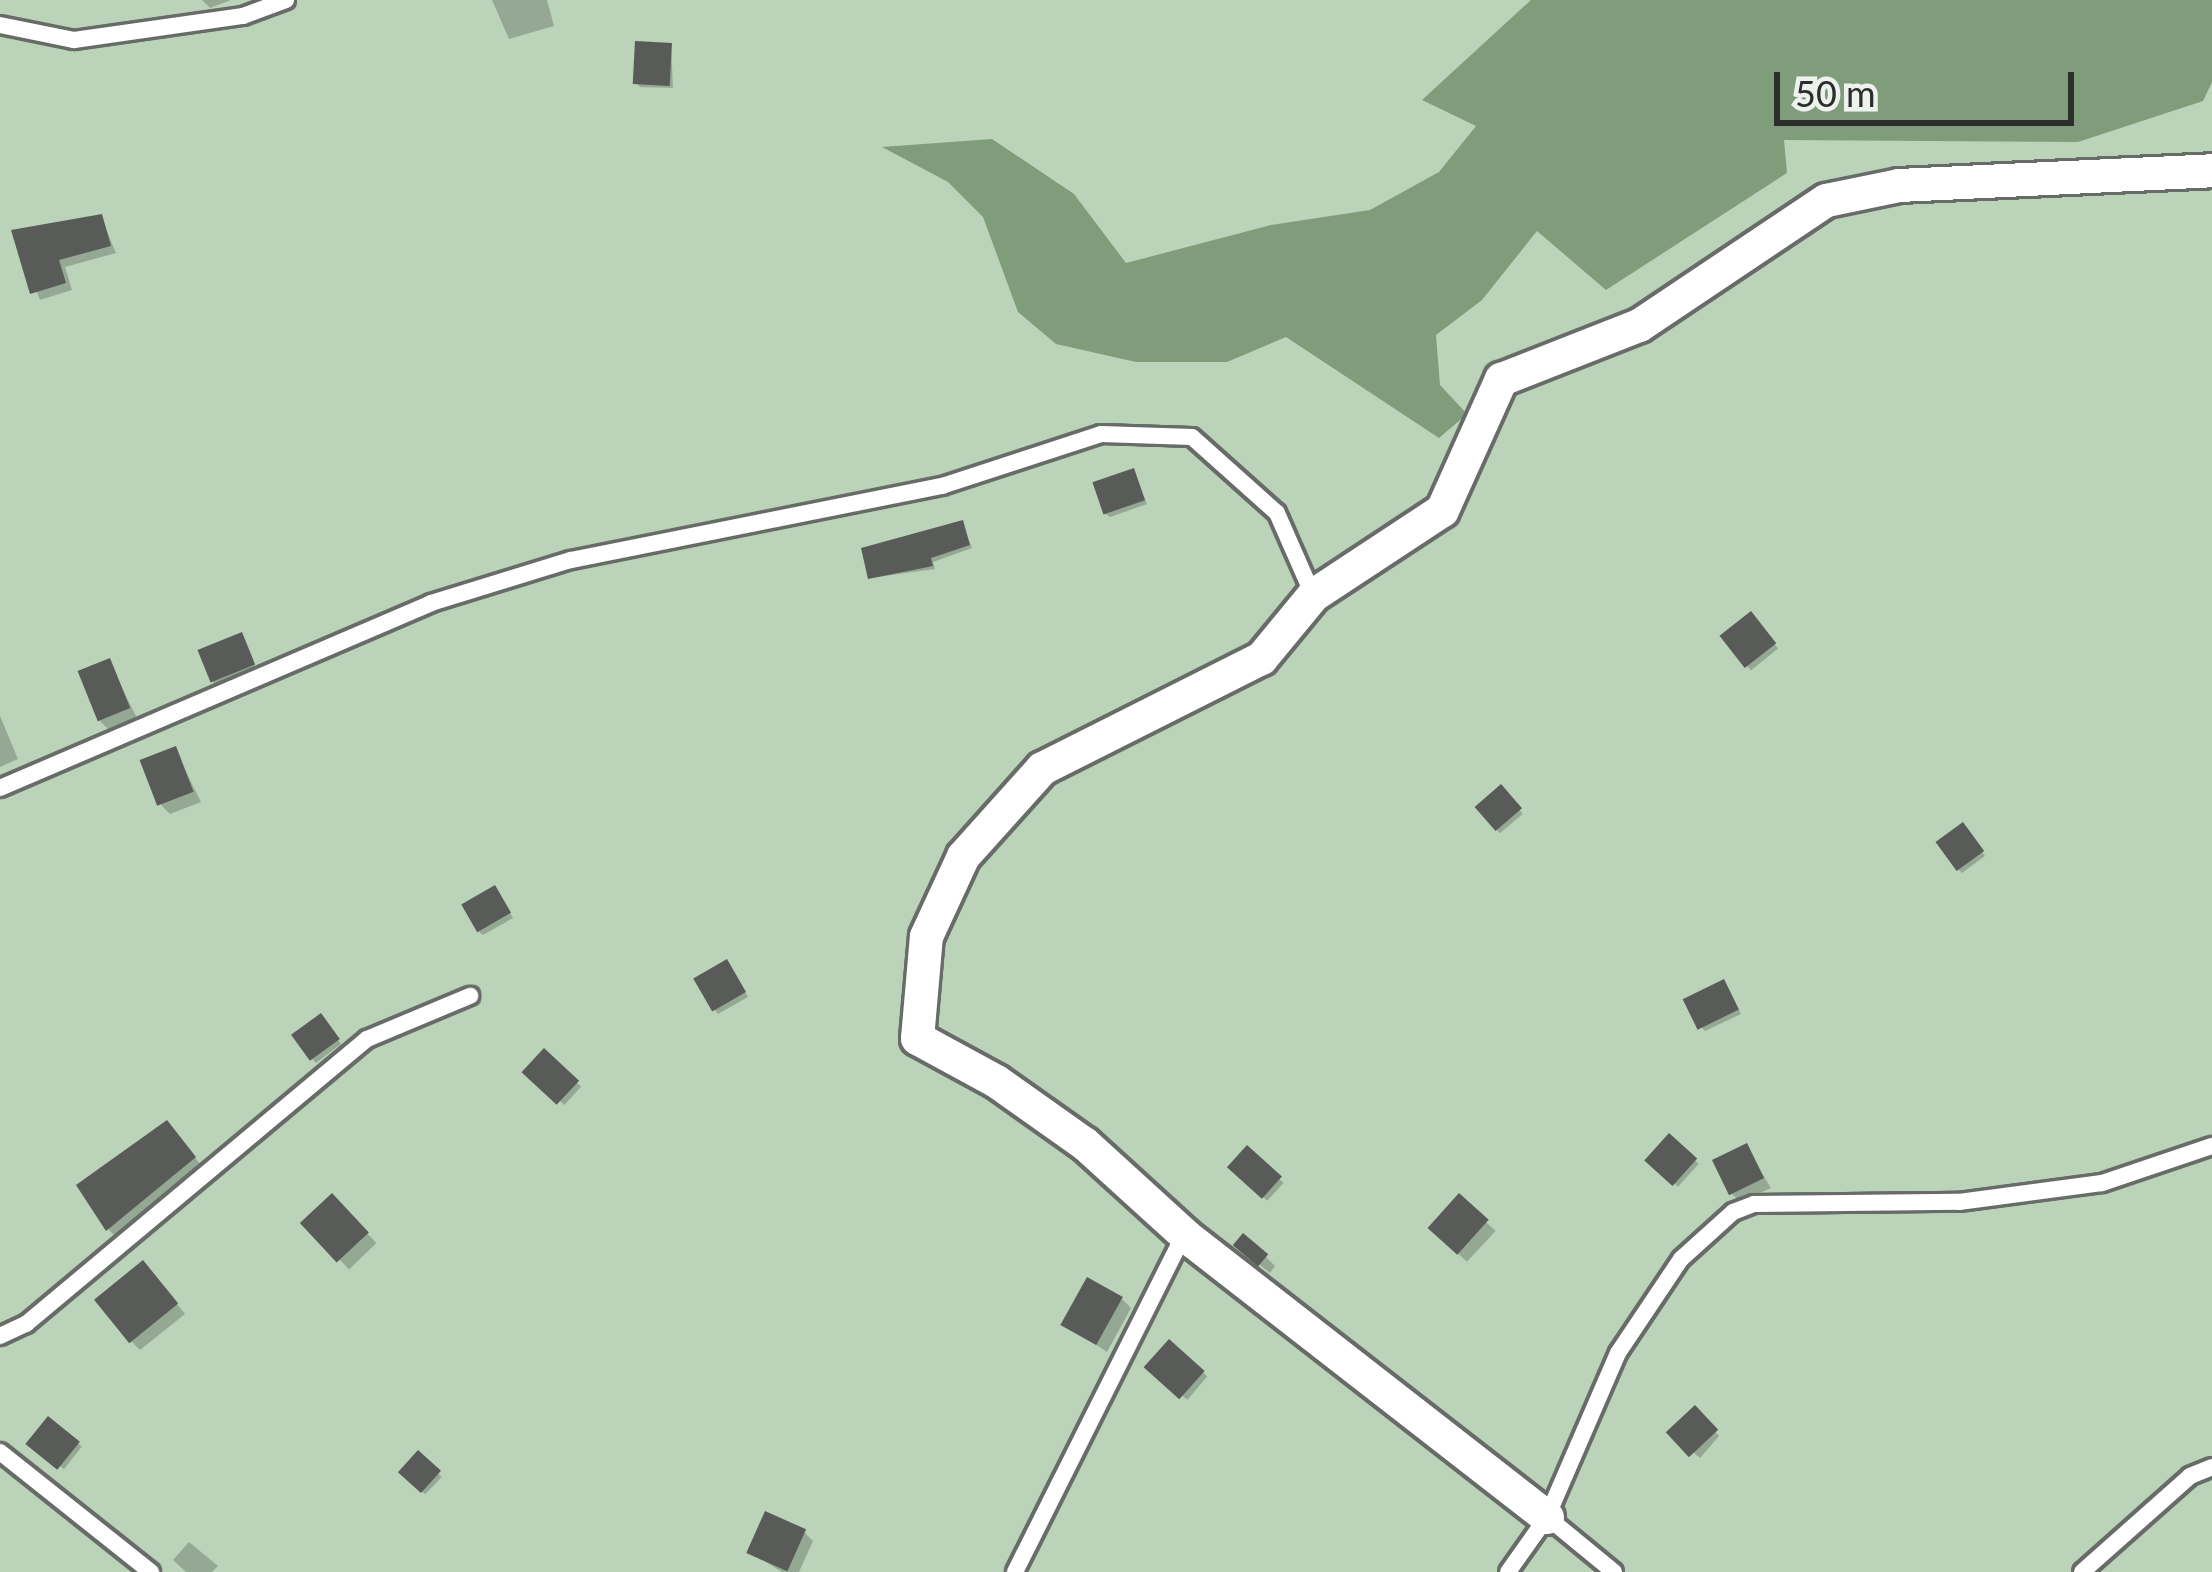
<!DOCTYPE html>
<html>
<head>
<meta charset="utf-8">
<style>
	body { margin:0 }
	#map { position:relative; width:2212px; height:1572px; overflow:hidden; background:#eef2ee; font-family:Lato,sans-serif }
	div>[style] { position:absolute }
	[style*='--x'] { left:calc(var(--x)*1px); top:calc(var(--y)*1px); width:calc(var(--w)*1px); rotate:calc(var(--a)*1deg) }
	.green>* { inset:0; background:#bbd3b8; transform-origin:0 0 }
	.water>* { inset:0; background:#7f9d7b }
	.shadow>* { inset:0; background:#0003; transform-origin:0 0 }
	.building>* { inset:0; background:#585b58; transform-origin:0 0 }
	.roads { filter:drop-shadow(3px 0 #686c68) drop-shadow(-3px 0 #686c68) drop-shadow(0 3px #686c68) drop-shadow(0 -3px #686c68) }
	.lane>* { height:16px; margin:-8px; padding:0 8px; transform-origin:8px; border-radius:8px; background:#fff }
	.street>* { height:33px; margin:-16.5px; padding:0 16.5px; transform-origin:16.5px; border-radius:16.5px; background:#fff }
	span { translate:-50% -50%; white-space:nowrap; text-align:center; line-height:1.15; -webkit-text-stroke:12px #eef2ee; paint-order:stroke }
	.scale { position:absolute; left:1774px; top:72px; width:300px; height:54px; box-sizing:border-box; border:6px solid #2c2e2c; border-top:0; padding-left:15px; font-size:36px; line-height:42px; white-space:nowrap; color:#2c2e2c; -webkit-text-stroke:9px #eef2ee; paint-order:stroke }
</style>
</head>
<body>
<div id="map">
	<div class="green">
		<i style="left:0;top:0;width:2212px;height:1572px"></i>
	</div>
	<div class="water">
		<i style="clip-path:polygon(1531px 0,2212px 0,2212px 82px,2203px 101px,2078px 142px,1784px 140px,1787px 173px,1606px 290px,1537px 231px,1482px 300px,1436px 335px,1440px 385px,1467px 414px,1439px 438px,1286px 337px,1227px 362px,1136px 362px,1056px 344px,1018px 312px,983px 217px,948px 182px,882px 147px,992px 139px,1074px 194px,1126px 263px,1271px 225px,1370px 210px,1439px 172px,1476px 126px,1422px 100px)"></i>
	</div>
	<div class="shadow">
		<i style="clip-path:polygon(202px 0,231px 0,210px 8px)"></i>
		<i style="clip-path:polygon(492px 0,547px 0,554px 26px,509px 39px)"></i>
		<i style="clip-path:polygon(671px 46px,673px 88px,640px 87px,636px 83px)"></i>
		<i style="clip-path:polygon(101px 217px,116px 253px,65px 267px,72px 290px,40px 300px,14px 232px)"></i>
		<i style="clip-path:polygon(1133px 471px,1147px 504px,1110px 517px,1106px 514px)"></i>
		<i style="clip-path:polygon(962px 524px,972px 548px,933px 562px,935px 569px,870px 578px)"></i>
		<i style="left:1751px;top:615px;width:43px;height:35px;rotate:51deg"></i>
		<i style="clip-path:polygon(241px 636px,256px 669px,216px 685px,212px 681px)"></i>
		<i style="clip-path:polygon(109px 662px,137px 718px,108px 729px,99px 720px)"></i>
		<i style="clip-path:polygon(0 716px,18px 759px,0 767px)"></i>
		<i style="clip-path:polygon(175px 750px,201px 802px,170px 814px,161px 805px)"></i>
		<i style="left:1501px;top:788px;width:34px;height:30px;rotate:50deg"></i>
		<i style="clip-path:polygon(1966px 829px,1985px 856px,1962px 873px,1958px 869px)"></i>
		<i style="clip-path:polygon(498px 893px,513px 918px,483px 935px,479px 932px)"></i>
		<i style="clip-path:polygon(730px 966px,748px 997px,718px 1014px,715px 1010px)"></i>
		<i style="clip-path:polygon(1727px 986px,1741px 1014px,1705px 1031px,1701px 1027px)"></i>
		<i style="clip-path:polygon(324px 1020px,341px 1044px,316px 1063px,312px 1059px)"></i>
		<i style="left:544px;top:1053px;width:50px;height:25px;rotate:42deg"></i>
		<i style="clip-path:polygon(173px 1131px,201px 1165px,115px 1236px,108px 1229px)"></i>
		<i style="left:1669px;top:1137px;width:40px;height:31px;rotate:42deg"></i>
		<i style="clip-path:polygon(1746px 1147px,1771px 1188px,1740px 1202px,1731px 1193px)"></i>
		<i style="left:1247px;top:1149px;width:50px;height:24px;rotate:43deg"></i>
		<i style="left:332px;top:1197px;width:64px;height:38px;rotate:46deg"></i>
		<i style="left:1459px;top:1197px;width:50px;height:42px;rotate:43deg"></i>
		<i style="clip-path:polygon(1246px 1254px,1266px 1257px,1275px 1266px,1270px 1273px)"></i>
		<i style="clip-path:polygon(152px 1273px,185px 1314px,140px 1350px,131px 1341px)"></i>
		<i style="clip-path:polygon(1122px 1299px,1131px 1308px,1107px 1352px,1064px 1324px)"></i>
		<i style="left:1169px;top:1344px;width:50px;height:31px;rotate:40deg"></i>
		<i style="clip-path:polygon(1696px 1410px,1719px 1436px,1700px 1458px,1674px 1436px)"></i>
		<i style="left:48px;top:1420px;width:43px;height:29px;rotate:38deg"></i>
		<i style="left:418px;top:1454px;width:33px;height:24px;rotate:44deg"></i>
		<i style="clip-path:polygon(804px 1532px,813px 1541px,799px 1572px,782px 1572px,750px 1552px)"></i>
		<i style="clip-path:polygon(189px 1542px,218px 1566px,212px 1572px,186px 1572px,173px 1560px)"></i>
	</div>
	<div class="building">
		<i style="left:635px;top:41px;width:37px;height:43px;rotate:3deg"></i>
		<i style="clip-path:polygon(102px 214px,111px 246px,59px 260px,66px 283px,30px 294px,11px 230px)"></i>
		<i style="left:1134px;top:468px;width:34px;height:44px;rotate:71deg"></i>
		<i style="clip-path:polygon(963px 520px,970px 545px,931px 558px,933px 566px,868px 579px,861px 548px)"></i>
		<i style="left:1751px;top:611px;width:41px;height:40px;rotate:52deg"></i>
		<i style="left:242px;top:632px;width:35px;height:48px;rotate:68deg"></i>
		<i style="left:110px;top:658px;width:54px;height:35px;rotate:68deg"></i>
		<i style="left:176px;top:746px;width:49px;height:39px;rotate:69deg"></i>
		<i style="left:1501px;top:784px;width:32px;height:35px;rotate:49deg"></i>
		<i style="left:1963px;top:822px;width:36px;height:34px;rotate:54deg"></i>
		<i style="left:495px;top:885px;width:32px;height:39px;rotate:60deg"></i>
		<i style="left:727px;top:959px;width:38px;height:39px;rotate:60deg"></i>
		<i style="left:1724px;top:979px;width:34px;height:46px;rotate:64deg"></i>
		<i style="left:321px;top:1013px;width:32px;height:37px;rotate:54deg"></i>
		<i style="left:544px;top:1048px;width:48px;height:33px;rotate:43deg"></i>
		<i style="clip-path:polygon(167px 1120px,196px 1157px,106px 1231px,76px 1185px)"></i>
		<i style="left:1669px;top:1133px;width:38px;height:37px;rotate:42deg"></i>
		<i style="left:1747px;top:1143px;width:39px;height:39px;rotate:64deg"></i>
		<i style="left:1247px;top:1145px;width:47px;height:30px;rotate:42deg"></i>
		<i style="left:332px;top:1193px;width:54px;height:44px;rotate:47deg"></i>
		<i style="left:1459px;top:1193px;width:40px;height:47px;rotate:42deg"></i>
		<i style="left:1243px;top:1233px;width:33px;height:16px;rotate:40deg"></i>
		<i style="left:143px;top:1260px;width:56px;height:63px;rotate:51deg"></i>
		<i style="left:1087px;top:1277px;width:41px;height:55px;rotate:29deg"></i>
		<i style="left:1169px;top:1339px;width:48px;height:38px;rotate:42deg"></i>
		<i style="left:1695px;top:1405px;width:34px;height:40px;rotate:47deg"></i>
		<i style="left:48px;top:1416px;width:41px;height:36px;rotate:39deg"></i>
		<i style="left:418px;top:1450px;width:31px;height:30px;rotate:42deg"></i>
		<i style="left:765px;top:1511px;width:45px;height:46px;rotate:24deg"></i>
	</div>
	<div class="roads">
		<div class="lane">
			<i style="--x:0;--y:25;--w:76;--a:11.5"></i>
			<i style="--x:74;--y:40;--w:171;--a:-8.1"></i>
			<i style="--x:243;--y:16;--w:46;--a:-20.4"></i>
			<i style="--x:0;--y:788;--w:469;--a:-23.2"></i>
			<i style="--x:431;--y:603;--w:146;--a:-17.1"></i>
			<i style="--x:571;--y:560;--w:378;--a:-11.3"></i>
			<i style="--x:942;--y:486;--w:167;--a:-18.1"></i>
			<i style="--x:1101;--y:434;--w:91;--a:1.9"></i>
			<i style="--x:1192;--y:437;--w:114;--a:41.8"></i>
			<i style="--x:1277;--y:513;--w:90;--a:66.3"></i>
			<i style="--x:0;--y:1336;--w:29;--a:-25"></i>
			<i style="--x:26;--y:1324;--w:444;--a:-39.9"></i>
			<i style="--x:367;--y:1039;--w:112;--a:-22.7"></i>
			<i style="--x:0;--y:1452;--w:193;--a:38.5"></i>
			<i style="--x:1015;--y:1572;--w:378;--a:-63.4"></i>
			<i style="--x:1508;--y:1572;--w:67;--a:-54.7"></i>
			<i style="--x:1614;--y:1572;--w:87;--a:-140.6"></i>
			<i style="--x:1547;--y:1517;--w:179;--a:-66.6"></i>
			<i style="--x:1618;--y:1353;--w:113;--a:-56.2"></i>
			<i style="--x:1681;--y:1259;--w:70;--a:-42.1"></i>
			<i style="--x:1733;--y:1212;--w:22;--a:-21"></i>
			<i style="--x:1754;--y:1204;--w:205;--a:-0.6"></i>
			<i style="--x:1959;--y:1202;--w:144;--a:-7.6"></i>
			<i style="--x:2102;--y:1183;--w:116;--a:-18.6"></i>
			<i style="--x:2082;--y:1572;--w:144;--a:-41.6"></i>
			<i style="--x:2190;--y:1476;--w:24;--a:-22"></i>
		</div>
		<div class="street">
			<i style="--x:1547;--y:1517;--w:460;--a:-142.1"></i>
			<i style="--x:1184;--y:1234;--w:134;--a:-137.7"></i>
			<i style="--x:1085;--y:1144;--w:109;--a:-144.7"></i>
			<i style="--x:996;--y:1081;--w:90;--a:-151.4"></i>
			<i style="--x:917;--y:1038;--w:102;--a:-85"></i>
			<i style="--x:926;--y:936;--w:88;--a:-65.2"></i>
			<i style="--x:963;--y:856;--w:118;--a:-48.1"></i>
			<i style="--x:1042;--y:768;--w:245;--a:-26.7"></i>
			<i style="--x:1261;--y:658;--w:82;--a:-50.5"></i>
			<i style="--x:1313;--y:595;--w:154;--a:-33.4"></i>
			<i style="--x:1442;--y:510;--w:144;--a:-65.8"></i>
			<i style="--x:1501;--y:379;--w:148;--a:-21.4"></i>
			<i style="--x:1639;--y:325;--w:225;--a:-33.8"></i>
			<i style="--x:1826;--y:200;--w:75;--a:-11.6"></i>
			<i style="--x:1899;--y:185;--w:313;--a:-2.7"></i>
		</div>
	</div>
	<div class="scale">50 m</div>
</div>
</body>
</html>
